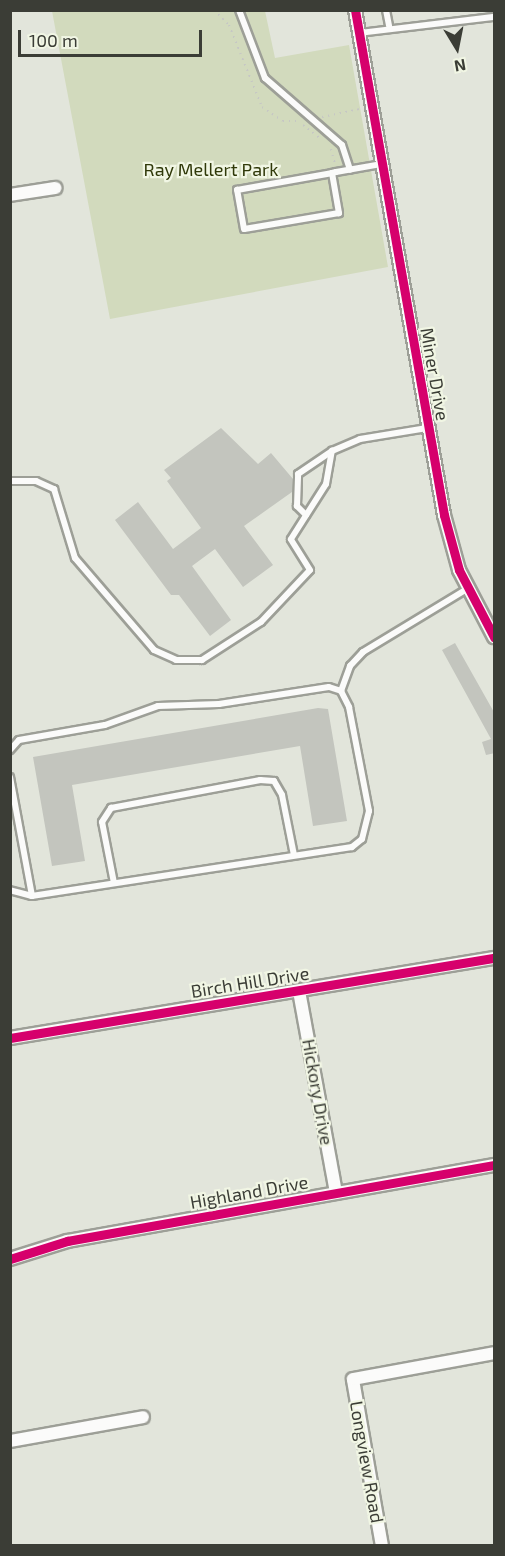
<!DOCTYPE html>
<html>
<head>
<meta charset="utf-8">
<style>
	body { margin:0 }
	#map { position:relative; width:505px; height:1556px; overflow:hidden; background:#e2e5db; font-family:"Exo 2",sans-serif }
	div>[style] { position:absolute }
	[style*='--x'] { left:calc(var(--x)*1px); top:calc(var(--y)*1px); width:calc(var(--w)*1px); rotate:calc(var(--a)*1deg) }
	.green>* { inset:0; background:#d2dabd }
	.building>* { inset:0; background:#c3c5be }
	.path>* { height:2px; margin-top:-1px; transform-origin:0; background:repeating-linear-gradient(90deg,#c6c7c4 0 1.5px,transparent 0 6px) }
	.roads { filter:drop-shadow(2px 0 #9d9f97) drop-shadow(-2px 0 #9d9f97) drop-shadow(0 2px #9d9f97) drop-shadow(0 -2px #9d9f97) }
	.lane>* { height:6px; margin:-3px; padding:0 3px; transform-origin:3px; border-radius:3px; background:#fbfbfa }
	.street>* { height:12px; margin:-6px; padding:0 6px; transform-origin:6px; border-radius:6px; background:#fbfbfa }
	.cycleway>* { height:9px; margin:-4.5px; padding:0 4.5px; transform-origin:4.5px; border-radius:4.5px; background:#d6006c }
	span { translate:-50% -50%; white-space:nowrap; text-align:center; line-height:1.15; -webkit-text-stroke:4.5px #f1f6e4; paint-order:stroke }
	.park-label { font-size:18px; color:#303909 }
	.street-label { font-size:18px; color:#3b3d36 }
	.frame { position:absolute; inset:0; border:12px solid #3b3d36; pointer-events:none }
	.north { position:absolute; left:427px; top:18px; width:60px; height:60px; -webkit-text-stroke:4px #f1f6e4; paint-order:stroke; rotate:170deg; font-size:16px; font-weight:700; line-height:24px; text-align:center; color:#3b3d36 }
	.north::after { content:''; display:block; margin:auto; width:21px; height:27px; background:#3b3d36; clip-path:polygon(50% 0,100% 100%,50% 72%,0 100%) }
	.scale { position:absolute; left:18px; top:30px; width:184px; height:27px; box-sizing:border-box; border:3px solid #3b3d36; border-top:0; padding-left:8px; font-size:18px; line-height:21px; white-space:nowrap; color:#3b3d36; -webkit-text-stroke:4px #f1f6e4; paint-order:stroke }
</style>
</head>
<body>
<div id="map">
	<div class="green">
		<i style="clip-path:polygon(52px 11px,265px 11px,275px 58px,349px 45px,388px 267px,110px 319px)"></i>
	</div>
	<div class="building">
		<i style="clip-path:polygon(221px 428px,258px 464px,271px 453px,293px 479px,292px 492px,244px 526px,273px 565px,243px 587px,215px 549px,192px 566px,231px 620px,210px 636px,179px 595px,171px 595px,115px 520px,138px 502px,173px 549px,201px 528px,167px 481px,171px 478px,164px 470px)"></i>
		<i style="clip-path:polygon(455px 643px,495px 714px,495px 753px,486px 755px,482px 742px,491px 739px,442px 650px)"></i>
		<i style="clip-path:polygon(318px 708px,328px 709px,347px 821px,313px 826px,300px 746px,72px 785px,85px 861px,52px 866px,33px 757px)"></i>
	</div>
	<div class="path">
		<i style="--x:214;--y:10;--w:21;--a:45"></i>
		<i style="--x:229;--y:25;--w:88;--a:68.1"></i>
		<i style="--x:262;--y:107;--w:25;--a:34"></i>
		<i style="--x:283;--y:121;--w:18;--a:0"></i>
		<i style="--x:322;--y:117;--w:39;--a:-12"></i>
		<i style="--x:303;--y:125;--w:23;--a:38"></i>
		<i style="--x:331;--y:149;--w:16;--a:75"></i>
	</div>
	<div class="roads">
		<div class="lane">
			<i style="--x:239;--y:10;--w:73;--a:69.1"></i>
			<i style="--x:265;--y:78;--w:102;--a:41"></i>
			<i style="--x:342;--y:145;--w:26;--a:72"></i>
			<i style="--x:386;--y:10;--w:16;--a:79"></i>
			<i style="--x:359;--y:33;--w:136;--a:-6.8"></i>
			<i style="--x:332;--y:173;--w:41;--a:80.1"></i>
			<i style="--x:339;--y:213;--w:96;--a:170.4"></i>
			<i style="--x:244;--y:229;--w:40;--a:-100"></i>
			<i style="--x:237;--y:190;--w:97;--a:-10.1"></i>
			<i style="--x:332;--y:173;--w:4;--a:-14"></i>
			<i style="--x:336;--y:172;--w:47;--a:-9.9"></i>
			<i style="--x:10;--y:481;--w:26;--a:0"></i>
			<i style="--x:36;--y:481;--w:20;--a:24"></i>
			<i style="--x:54;--y:489;--w:72;--a:73.1"></i>
			<i style="--x:75;--y:558;--w:121;--a:49.3"></i>
			<i style="--x:154;--y:650;--w:24;--a:24"></i>
			<i style="--x:176;--y:660;--w:26;--a:0"></i>
			<i style="--x:202;--y:660;--w:70;--a:-32.8"></i>
			<i style="--x:261;--y:622;--w:71;--a:-46.7"></i>
			<i style="--x:310;--y:570;--w:36;--a:-122"></i>
			<i style="--x:291;--y:539;--w:65;--a:-57.5"></i>
			<i style="--x:326;--y:484;--w:34;--a:-80"></i>
			<i style="--x:332;--y:451;--w:30;--a:-23"></i>
			<i style="--x:360;--y:439;--w:68;--a:-9.3"></i>
			<i style="--x:306;--y:515;--w:13;--a:-135"></i>
			<i style="--x:297;--y:506;--w:32;--a:-88"></i>
			<i style="--x:298;--y:474;--w:41;--a:-34.1"></i>
			<i style="--x:341;--y:691;--w:27;--a:-70"></i>
			<i style="--x:350;--y:666;--w:19;--a:-47"></i>
			<i style="--x:363;--y:652;--w:122;--a:-31.2"></i>
			<i style="--x:10;--y:750;--w:13;--a:-48"></i>
			<i style="--x:19;--y:740;--w:87;--a:-9.9"></i>
			<i style="--x:105;--y:725;--w:56;--a:-19.7"></i>
			<i style="--x:158;--y:706;--w:61;--a:-1.9"></i>
			<i style="--x:219;--y:704;--w:111;--a:-8.8"></i>
			<i style="--x:329;--y:687;--w:13;--a:18"></i>
			<i style="--x:341;--y:691;--w:18;--a:63"></i>
			<i style="--x:349;--y:707;--w:106;--a:79.1"></i>
			<i style="--x:369;--y:811;--w:29;--a:104"></i>
			<i style="--x:362;--y:839;--w:13;--a:141"></i>
			<i style="--x:352;--y:847;--w:324;--a:171.3"></i>
			<i style="--x:32;--y:896;--w:23;--a:-165"></i>
			<i style="--x:10;--y:777;--w:121;--a:79.5"></i>
			<i style="--x:114;--y:883;--w:62;--a:-101.1"></i>
			<i style="--x:102;--y:822;--w:17;--a:-57"></i>
			<i style="--x:111;--y:808;--w:152;--a:-10.6"></i>
			<i style="--x:260;--y:780;--w:14;--a:4"></i>
			<i style="--x:274;--y:781;--w:16;--a:60"></i>
			<i style="--x:282;--y:795;--w:61;--a:78.7"></i>
		</div>
		<div class="street">
			<i style="--x:355;--y:10;--w:513;--a:80"></i>
			<i style="--x:444;--y:515;--w:57;--a:74.7"></i>
			<i style="--x:459;--y:570;--w:76;--a:62.4"></i>
			<i style="--x:10;--y:195;--w:46;--a:-8.8"></i>
			<i style="--x:299;--y:991;--w:205;--a:79.6"></i>
			<i style="--x:10;--y:1038;--w:491;--a:-9.4"></i>
			<i style="--x:10;--y:1259;--w:60;--a:-17.5"></i>
			<i style="--x:67;--y:1241;--w:434;--a:-10.1"></i>
			<i style="--x:10;--y:1441;--w:135;--a:-10.2"></i>
			<i style="--x:382;--y:1546;--w:169;--a:-99.9"></i>
			<i style="--x:353;--y:1379;--w:143;--a:-10.4"></i>
		</div>
	</div>
	<div class="cycleway">
		<i style="--x:355;--y:10;--w:513;--a:80"></i>
		<i style="--x:444;--y:515;--w:57;--a:74.7"></i>
		<i style="--x:459;--y:570;--w:76;--a:62.4"></i>
		<i style="--x:10;--y:1038;--w:491;--a:-9.4"></i>
		<i style="--x:10;--y:1259;--w:60;--a:-17.5"></i>
		<i style="--x:67;--y:1241;--w:434;--a:-10.1"></i>
	</div>
	<div class="park-label">
		<span style="left:211px;top:169px">Ray Mellert Park</span>
	</div>
	<div class="street-label">
		<span style="left:435px;top:374px;rotate:80deg">Miner Drive</span>
		<span style="left:250px;top:982px;rotate:-9deg">Birch Hill Drive</span>
		<span style="left:318px;top:1092px;rotate:80deg">Hickory Drive</span>
		<span style="left:249px;top:1192px;rotate:-10deg">Highland Drive</span>
		<span style="left:367px;top:1462px;rotate:80deg">Longview Road</span>
	</div>
	<div class="frame"></div>
	<div class="north">N</div>
	<div class="scale">100 m</div>
</div>
</body>
</html>
